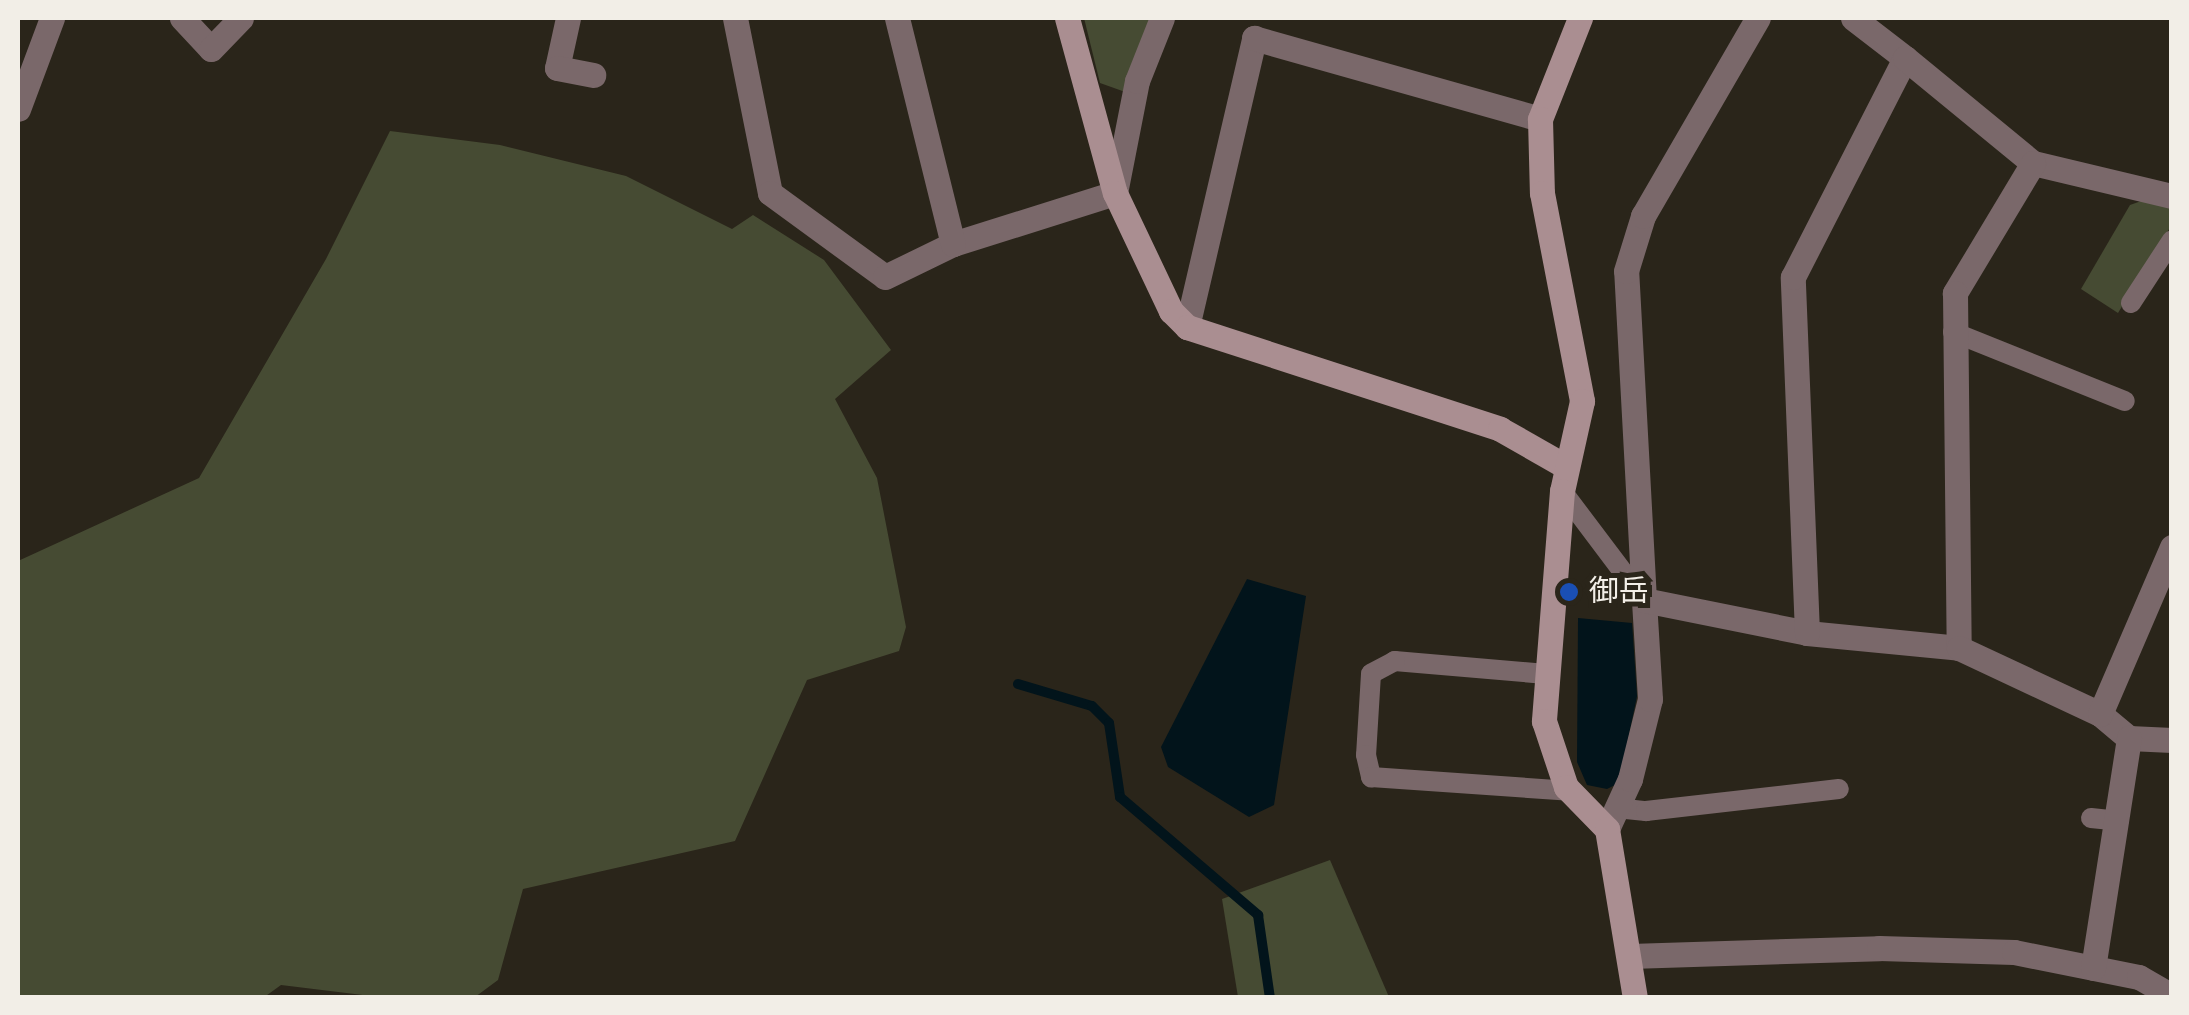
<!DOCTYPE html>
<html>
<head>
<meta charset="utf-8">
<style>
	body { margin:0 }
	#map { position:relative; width:2189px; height:1015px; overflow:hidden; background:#2a251a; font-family:"Sofia Sans Condensed","Noto Sans JP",sans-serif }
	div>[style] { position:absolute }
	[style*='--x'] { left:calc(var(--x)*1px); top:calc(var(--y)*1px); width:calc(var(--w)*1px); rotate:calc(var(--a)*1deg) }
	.green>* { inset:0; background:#464b33 }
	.water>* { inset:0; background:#02141b }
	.stream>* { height:10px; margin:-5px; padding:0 5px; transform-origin:5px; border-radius:5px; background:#02141b }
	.lane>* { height:20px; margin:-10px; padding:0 10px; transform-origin:10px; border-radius:10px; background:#7a686a }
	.street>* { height:25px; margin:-12.5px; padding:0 12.5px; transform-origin:12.5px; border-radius:12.5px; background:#7a686a }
	.secondary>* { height:25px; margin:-12.5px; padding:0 12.5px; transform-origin:12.5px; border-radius:12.5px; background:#aa8e91 }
	.dots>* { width:28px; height:28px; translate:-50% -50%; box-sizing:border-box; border:5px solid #2a251a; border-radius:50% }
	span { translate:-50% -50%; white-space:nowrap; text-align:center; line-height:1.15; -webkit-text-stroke:10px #2a251a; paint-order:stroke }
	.poi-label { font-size:30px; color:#f2eee7 }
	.left { translate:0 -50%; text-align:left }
	.frame { position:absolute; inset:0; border:20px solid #f2eee7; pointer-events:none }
</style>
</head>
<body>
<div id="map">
	<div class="green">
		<i style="clip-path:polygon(1084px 18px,1155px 18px,1128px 93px,1100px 83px)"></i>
		<i style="clip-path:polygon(390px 131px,500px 145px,626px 176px,732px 229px,753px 215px,824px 260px,891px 350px,835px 399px,877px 478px,906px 627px,899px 651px,807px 680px,735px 841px,523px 889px,498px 980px,475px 997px,379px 997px,281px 985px,263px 998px,19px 997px,18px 561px,199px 478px,326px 259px)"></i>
		<i style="clip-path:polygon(2144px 200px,2171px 207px,2171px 226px,2118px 313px,2081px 289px,2130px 205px)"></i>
		<i style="clip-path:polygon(1330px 860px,1389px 997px,1238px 997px,1222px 899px)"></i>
	</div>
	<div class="water">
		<i style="clip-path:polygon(1247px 579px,1306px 596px,1274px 805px,1249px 817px,1168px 767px,1161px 747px)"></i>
		<i style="clip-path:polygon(1578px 618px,1632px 623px,1637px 696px,1619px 783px,1607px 789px,1587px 785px,1577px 762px)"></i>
	</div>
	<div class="stream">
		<i style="--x:1018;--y:684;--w:77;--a:16.6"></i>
		<i style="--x:1092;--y:706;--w:24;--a:45"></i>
		<i style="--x:1109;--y:723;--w:75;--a:81.5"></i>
		<i style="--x:1120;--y:797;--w:182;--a:40.5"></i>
		<i style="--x:1258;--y:915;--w:84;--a:81.8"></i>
	</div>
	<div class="lane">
		<i style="--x:2131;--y:303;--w:75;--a:-56.9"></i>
		<i style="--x:1953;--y:332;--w:185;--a:21.9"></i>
		<i style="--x:1562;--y:491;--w:136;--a:53"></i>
		<i style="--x:1546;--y:674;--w:152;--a:-175.1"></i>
		<i style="--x:1395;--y:661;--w:27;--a:152"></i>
		<i style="--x:1371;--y:674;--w:81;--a:93.5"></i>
		<i style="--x:1366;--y:755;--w:23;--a:77"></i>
		<i style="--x:1371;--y:777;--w:199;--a:4"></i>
		<i style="--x:1616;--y:808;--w:30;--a:6"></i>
		<i style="--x:1646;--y:811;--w:194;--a:-6.5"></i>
		<i style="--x:2091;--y:818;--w:28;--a:6"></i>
	</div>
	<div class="street">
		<i style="--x:182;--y:18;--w:42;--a:46.9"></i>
		<i style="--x:211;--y:49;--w:43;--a:-45.9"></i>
		<i style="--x:568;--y:18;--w:51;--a:102.4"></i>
		<i style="--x:557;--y:68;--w:37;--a:11"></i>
		<i style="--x:735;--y:18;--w:178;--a:78.7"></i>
		<i style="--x:770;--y:193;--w:142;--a:36.1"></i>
		<i style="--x:885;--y:277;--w:76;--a:-25.9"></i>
		<i style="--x:953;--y:244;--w:170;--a:-17.5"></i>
		<i style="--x:1115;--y:193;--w:114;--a:-78.9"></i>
		<i style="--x:1137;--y:81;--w:68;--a:-68.4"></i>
		<i style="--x:897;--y:18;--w:233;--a:76.1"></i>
		<i style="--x:1853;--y:18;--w:66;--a:37.6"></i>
		<i style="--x:18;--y:109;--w:97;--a:-69.5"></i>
		<i style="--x:2033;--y:163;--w:143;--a:13.4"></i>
		<i style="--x:1187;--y:327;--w:297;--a:-76.9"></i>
		<i style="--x:1254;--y:38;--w:297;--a:15.8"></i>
		<i style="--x:1644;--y:600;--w:329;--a:-93.1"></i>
		<i style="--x:1626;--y:271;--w:58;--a:-72.8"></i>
		<i style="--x:1643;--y:216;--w:229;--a:-59.9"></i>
		<i style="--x:1807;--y:633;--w:153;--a:5.6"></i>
		<i style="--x:2100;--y:714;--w:38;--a:40"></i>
		<i style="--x:2129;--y:738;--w:43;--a:2.7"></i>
		<i style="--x:1607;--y:829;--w:55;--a:-65.3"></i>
		<i style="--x:1630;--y:779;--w:82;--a:-76"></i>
		<i style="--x:1650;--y:699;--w:99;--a:-93.5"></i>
		<i style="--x:1644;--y:600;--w:166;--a:11.4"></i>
		<i style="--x:1807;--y:633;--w:356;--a:-92.3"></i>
		<i style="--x:1793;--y:277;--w:246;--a:-62.9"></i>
		<i style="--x:1905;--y:58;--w:166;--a:39.4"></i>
		<i style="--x:2033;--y:163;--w:152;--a:121"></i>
		<i style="--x:1955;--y:293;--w:355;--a:89.4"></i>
		<i style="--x:1959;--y:648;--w:156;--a:25.1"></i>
		<i style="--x:2100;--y:714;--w:182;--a:-66.7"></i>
		<i style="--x:1630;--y:956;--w:249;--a:-1.8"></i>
		<i style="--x:1879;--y:948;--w:135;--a:1.7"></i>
		<i style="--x:2014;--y:952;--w:127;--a:11.3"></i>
		<i style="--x:2139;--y:977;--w:38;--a:30"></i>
		<i style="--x:2093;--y:968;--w:233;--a:-81.1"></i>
	</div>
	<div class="secondary">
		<i style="--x:1067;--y:18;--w:181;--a:74.7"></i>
		<i style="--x:1115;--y:193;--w:131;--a:64.6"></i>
		<i style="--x:1171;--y:311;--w:23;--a:45"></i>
		<i style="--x:1187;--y:327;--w:329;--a:18"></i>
		<i style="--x:1500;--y:429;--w:75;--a:29.6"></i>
		<i style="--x:1580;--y:18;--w:109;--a:111.6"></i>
		<i style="--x:1540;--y:119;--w:74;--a:88.5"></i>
		<i style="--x:1542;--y:193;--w:212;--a:79.1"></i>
		<i style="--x:1582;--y:401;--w:92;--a:102.5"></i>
		<i style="--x:1562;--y:491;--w:231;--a:94.5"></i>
		<i style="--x:1544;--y:721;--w:70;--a:71.6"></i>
		<i style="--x:1566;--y:787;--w:59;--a:45.7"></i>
		<i style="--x:1607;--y:829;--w:171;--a:80.6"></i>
	</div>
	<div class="dots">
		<i style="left:1569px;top:592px;background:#1a4fb4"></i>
	</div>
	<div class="poi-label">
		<span class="left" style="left:1589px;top:592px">御岳</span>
	</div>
	<div class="frame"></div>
</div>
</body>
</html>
